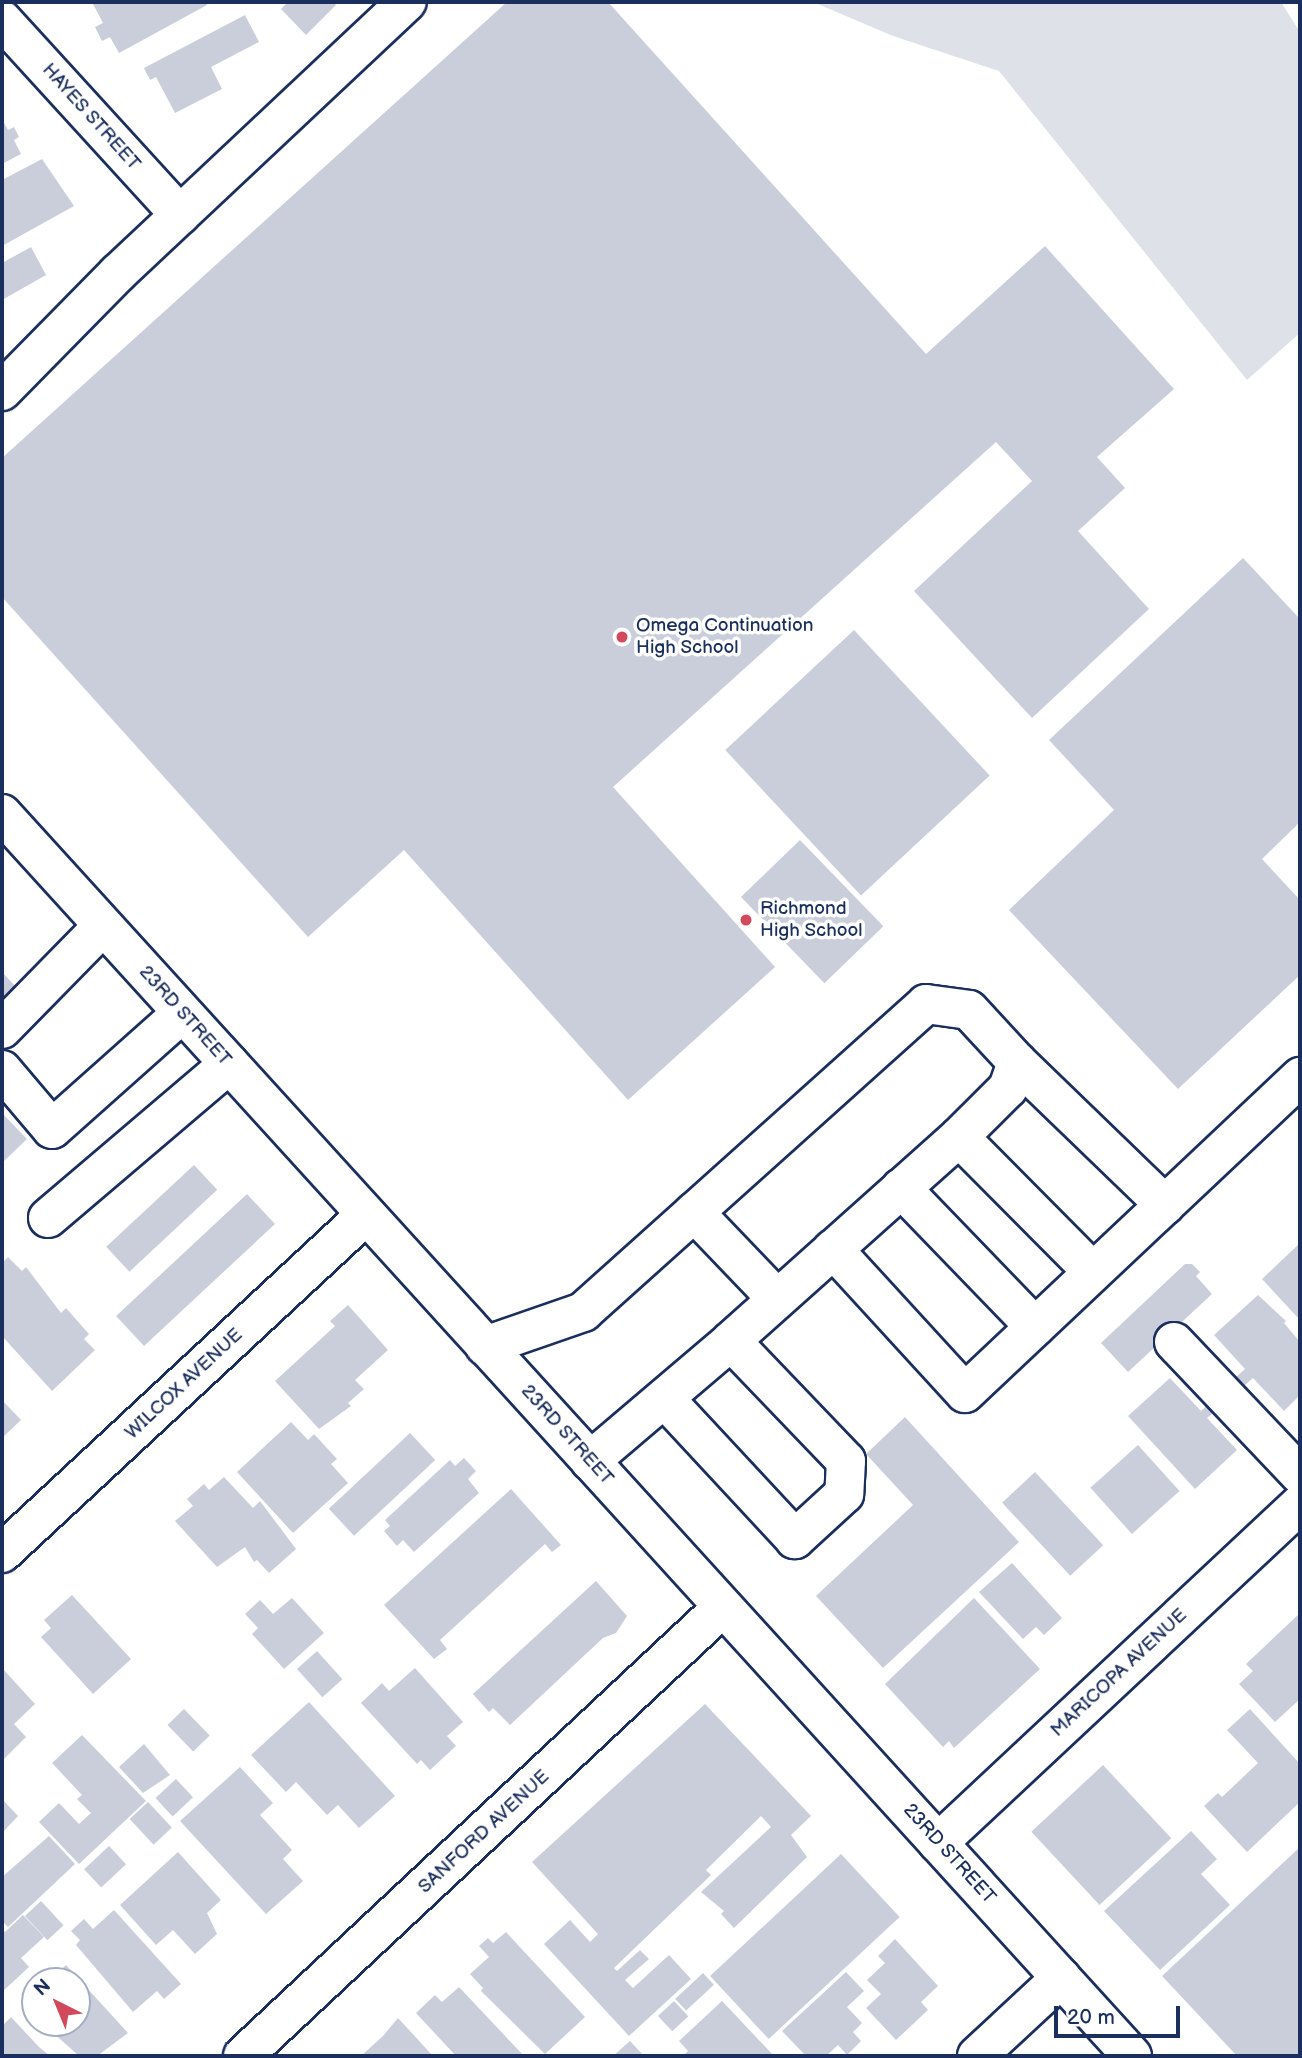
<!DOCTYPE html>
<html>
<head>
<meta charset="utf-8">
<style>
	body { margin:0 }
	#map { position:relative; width:1302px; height:2058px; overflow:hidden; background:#fff; font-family:"Balsamiq Sans",sans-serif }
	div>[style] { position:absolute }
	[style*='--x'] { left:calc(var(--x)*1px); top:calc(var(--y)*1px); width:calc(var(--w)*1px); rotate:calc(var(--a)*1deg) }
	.green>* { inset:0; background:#dee1e7 }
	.building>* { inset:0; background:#caceda; transform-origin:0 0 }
	.roads { filter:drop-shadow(2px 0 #1b2f5e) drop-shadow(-2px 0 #1b2f5e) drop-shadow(0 2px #1b2f5e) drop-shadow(0 -2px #1b2f5e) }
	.minor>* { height:38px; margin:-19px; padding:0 19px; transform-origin:19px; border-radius:19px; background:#fff }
	.major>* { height:38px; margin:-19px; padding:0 19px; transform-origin:19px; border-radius:19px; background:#fff }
	.dots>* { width:19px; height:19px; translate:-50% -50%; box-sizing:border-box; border:4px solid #fff; border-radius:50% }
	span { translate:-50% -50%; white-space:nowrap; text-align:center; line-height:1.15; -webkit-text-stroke:7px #fff; paint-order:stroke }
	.street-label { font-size:19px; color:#1b2f5e }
	.poi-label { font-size:19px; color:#1b2f5e }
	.left { translate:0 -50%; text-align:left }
	.frame { position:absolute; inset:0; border:4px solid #1b2f5e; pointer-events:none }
	.north { position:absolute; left:21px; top:1967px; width:70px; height:70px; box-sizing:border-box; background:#fff; border:2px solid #a4acbf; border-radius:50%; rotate:317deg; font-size:19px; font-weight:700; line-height:28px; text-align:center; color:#1b2f5e }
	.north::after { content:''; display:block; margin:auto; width:24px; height:32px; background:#d1495b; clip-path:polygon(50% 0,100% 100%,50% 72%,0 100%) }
	.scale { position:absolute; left:1054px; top:2006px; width:126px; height:32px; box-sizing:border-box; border:4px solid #1b2f5e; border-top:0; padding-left:9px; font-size:21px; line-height:24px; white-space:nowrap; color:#1b2f5e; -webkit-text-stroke:5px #fff; paint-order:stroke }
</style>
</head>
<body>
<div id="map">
	<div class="green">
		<i style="clip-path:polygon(813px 2px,1281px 2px,1300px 32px,1300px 333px,1247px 380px,999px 71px,893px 36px)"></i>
	</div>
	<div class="building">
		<i style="clip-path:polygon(92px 2px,206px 2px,207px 5px,119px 53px,110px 37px,102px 41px,95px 27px,103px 23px)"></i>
		<i style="clip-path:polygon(288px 2px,333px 2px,336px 5px,306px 35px,281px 9px)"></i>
		<i style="clip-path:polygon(507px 2px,608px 2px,926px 354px,1045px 246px,1174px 389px,1097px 457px,1125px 488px,1078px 531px,1149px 609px,1032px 718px,914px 591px,1032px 481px,996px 442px,613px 787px,775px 967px,628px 1100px,404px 850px,308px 937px,2px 597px,2px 458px)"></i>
		<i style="clip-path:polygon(245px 15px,259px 42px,211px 67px,222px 89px,175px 113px,156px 77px,150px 80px,144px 68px)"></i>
		<i style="clip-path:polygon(2px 119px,8px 130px,14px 127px,19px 137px,14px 140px,21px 154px,2px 164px)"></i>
		<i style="clip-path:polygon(42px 159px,74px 206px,2px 246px,2px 180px)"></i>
		<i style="clip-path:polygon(31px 247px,46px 275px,2px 300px,2px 263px)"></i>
		<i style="clip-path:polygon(1243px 558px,1300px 619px,1300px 822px,1262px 859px,1300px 900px,1300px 975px,1178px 1089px,1009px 910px,1114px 810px,1049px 740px)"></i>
		<i style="left:854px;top:630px;width:199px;height:176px;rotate:47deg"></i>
		<i style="left:800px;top:840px;width:120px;height:82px;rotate:46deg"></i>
		<i style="clip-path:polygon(2px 972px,17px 988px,2px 1002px)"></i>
		<i style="clip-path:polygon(2px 1113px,27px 1139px,2px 1163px)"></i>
		<i style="left:194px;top:1165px;width:34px;height:120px;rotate:47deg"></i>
		<i style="left:247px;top:1194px;width:41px;height:179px;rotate:47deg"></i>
		<i style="clip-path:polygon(1300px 1243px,1300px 1320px,1262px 1279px)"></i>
		<i style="clip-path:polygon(8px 1257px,22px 1271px,26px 1267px,61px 1313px,66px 1308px,89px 1334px,84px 1339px,95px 1350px,52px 1391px,2px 1336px,2px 1263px)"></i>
		<i style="clip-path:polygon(1185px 1264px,1192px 1264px,1200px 1272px,1196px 1276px,1212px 1294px,1128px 1372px,1101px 1343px)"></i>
		<i style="clip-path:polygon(1258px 1295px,1286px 1321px,1284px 1323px,1300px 1342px,1300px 1395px,1284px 1411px,1253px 1378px,1244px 1386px,1236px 1377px,1245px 1369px,1214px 1335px)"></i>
		<i style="clip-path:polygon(348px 1305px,388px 1350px,355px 1380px,364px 1389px,348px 1403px,351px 1406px,319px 1429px,275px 1381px,335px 1326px,330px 1321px)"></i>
		<i style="clip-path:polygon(1170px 1378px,1201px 1411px,1210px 1402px,1217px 1410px,1207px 1418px,1237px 1450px,1195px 1489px,1128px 1416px)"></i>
		<i style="clip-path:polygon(2px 1400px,21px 1420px,2px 1438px)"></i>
		<i style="clip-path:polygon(905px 1417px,1019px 1542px,883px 1668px,816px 1596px,913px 1505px,866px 1454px)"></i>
		<i style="clip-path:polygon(291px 1422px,308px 1440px,314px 1434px,337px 1459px,331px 1464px,348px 1483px,293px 1533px,237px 1472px)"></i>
		<i style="left:410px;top:1433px;width:37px;height:111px;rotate:47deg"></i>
		<i style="left:1138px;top:1445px;width:62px;height:64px;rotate:48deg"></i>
		<i style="clip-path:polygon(464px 1458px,476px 1471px,468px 1479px,479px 1493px,414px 1552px,403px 1540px,397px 1546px,384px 1531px,390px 1526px,385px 1520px,450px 1460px,455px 1466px)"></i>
		<i style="left:1035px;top:1472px;width:100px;height:45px;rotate:47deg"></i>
		<i style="clip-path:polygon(224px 1477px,253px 1508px,260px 1501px,296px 1549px,269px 1573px,257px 1560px,254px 1562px,245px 1547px,217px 1567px,175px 1521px,193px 1506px,187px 1499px,204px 1484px,209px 1490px)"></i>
		<i style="clip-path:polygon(511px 1489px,561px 1545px,552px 1552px,545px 1544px,440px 1640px,447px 1649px,434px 1659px,384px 1605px)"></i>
		<i style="clip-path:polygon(1012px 1563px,1062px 1618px,1044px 1635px,1036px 1627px,1023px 1639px,979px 1592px)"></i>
		<i style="clip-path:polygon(596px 1581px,627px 1616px,616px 1633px,603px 1638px,510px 1725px,493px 1708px,489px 1712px,473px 1694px)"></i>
		<i style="clip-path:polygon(72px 1595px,131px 1659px,93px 1694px,41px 1637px,51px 1628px,44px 1620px)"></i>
		<i style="clip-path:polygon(292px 1598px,324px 1633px,284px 1669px,252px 1634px,258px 1628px,245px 1614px,260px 1600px,273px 1614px)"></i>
		<i style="clip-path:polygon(974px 1598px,1040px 1669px,954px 1748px,949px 1741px,943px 1747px,885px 1684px)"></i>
		<i style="clip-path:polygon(1300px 1613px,1300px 1699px,1275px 1722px,1239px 1684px,1253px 1671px,1246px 1664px)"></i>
		<i style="left:317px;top:1651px;width:38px;height:27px;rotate:48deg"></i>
		<i style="clip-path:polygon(415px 1668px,463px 1722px,447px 1736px,456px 1746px,430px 1770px,421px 1760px,417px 1764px,361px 1703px,382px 1683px,389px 1691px)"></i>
		<i style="clip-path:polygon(3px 1669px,35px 1704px,14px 1724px,26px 1737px,2px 1761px)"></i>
		<i style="clip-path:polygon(309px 1702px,395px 1796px,359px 1828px,338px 1805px,327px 1815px,296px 1782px,286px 1792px,251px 1755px)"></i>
		<i style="clip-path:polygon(705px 1704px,811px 1816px,791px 1835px,807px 1857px,734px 1928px,721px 1914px,724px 1911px,701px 1892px,771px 1827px,761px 1816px,706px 1870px,711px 1875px,614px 1968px,617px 1971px,640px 1950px,649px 1959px,625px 1980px,633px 1988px,669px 1955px,691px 1979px,629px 2036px,544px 1944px,570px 1920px,590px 1942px,598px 1934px,532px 1862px)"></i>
		<i style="left:184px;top:1709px;width:37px;height:23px;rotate:46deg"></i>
		<i style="clip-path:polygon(1250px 1709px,1300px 1764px,1300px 1802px,1247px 1852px,1204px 1806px,1218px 1793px,1222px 1797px,1258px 1763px,1227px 1730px)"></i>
		<i style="clip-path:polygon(82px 1735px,146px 1801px,79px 1864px,39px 1822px,59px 1803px,79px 1824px,91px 1813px,77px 1799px,82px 1795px,52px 1763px)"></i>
		<i style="clip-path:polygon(144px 1744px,170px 1775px,143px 1793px,119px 1767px)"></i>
		<i style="left:1103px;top:1765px;width:100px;height:98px;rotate:47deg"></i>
		<i style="clip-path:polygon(240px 1767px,273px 1803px,260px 1815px,292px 1850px,283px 1859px,303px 1881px,266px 1914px,180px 1821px)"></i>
		<i style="left:176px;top:1779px;width:25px;height:28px;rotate:47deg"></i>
		<i style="clip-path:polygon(2px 1799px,18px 1816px,2px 1833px)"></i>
		<i style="left:148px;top:1802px;width:35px;height:25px;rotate:47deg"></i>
		<i style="clip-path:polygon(1191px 1831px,1217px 1859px,1201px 1874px,1230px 1905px,1160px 1970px,1104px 1911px)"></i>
		<i style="clip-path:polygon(49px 1836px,75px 1864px,8px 1927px,2px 1921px,2px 1877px)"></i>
		<i style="left:109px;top:1846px;width:25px;height:34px;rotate:47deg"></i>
		<i style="clip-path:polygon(1300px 1847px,1300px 2056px,1237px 2056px,1162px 1976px)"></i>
		<i style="clip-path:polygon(178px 1852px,221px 1900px,207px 1913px,217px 1934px,195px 1954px,173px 1930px,156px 1945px,120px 1905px)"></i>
		<i style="left:841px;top:1854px;width:86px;height:179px;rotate:47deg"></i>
		<i style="left:41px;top:1901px;width:33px;height:22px;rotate:47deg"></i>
		<i style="clip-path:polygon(114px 1910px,181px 1984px,164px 1999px,157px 1991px,133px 2012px,76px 1945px,80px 1940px,71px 1931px,84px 1919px,93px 1929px)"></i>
		<i style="clip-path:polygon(23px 1915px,44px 1937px,21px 1958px,29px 1967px,2px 1992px,2px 1929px,5px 1932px)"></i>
		<i style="clip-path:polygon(506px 1932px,585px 2017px,545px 2054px,481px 1991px,483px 1988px,470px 1974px,489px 1957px,479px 1946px,488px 1938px,493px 1943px)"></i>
		<i style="clip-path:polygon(895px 1939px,938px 1986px,921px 2002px,928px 2010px,896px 2040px,866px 2008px,881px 1994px,867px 1980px,885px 1963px,878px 1956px)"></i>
		<i style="clip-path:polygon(66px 1965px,128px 2033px,97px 2056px,79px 2056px,51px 2031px,48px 2023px,77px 2023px,77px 1981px,49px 1981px)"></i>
		<i style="clip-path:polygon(846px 1972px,864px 1991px,847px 2007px,862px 2023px,853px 2032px,861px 2041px,847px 2055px,838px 2045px,826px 2056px,806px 2056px,782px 2031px)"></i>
		<i style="left:703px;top:1973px;width:16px;height:38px;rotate:47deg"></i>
		<i style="clip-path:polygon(459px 1987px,524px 2056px,456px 2056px,416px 2013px,435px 1995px,442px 2002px)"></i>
		<i style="left:674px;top:2001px;width:21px;height:22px;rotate:47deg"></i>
		<i style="clip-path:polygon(722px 2001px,774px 2056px,683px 2056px,688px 2051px,679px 2041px)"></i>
		<i style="clip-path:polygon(11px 2017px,39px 2047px,50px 2056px,2px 2056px,2px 2026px)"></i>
		<i style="clip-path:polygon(398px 2018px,433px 2056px,361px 2056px,383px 2036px)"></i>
		<i style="clip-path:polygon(630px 2041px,644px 2056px,613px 2056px)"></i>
	</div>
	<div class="roads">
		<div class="minor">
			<i style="--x:2;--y:20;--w:264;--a:47.6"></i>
			<i style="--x:2;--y:391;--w:165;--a:-45.5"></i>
			<i style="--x:118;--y:273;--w:396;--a:-43.2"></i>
			<i style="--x:2;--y:1029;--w:144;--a:-45.6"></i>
			<i style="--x:1017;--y:1062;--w:206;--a:44"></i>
			<i style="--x:2;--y:1070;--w:77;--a:49.7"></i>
			<i style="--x:52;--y:1129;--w:174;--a:-41.7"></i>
			<i style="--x:959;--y:1137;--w:190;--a:45.2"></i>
			<i style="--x:901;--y:1188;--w:193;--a:46"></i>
			<i style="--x:694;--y:1212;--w:120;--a:46.3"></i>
			<i style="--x:48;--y:1218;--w:238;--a:-40.4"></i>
			<i style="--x:833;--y:1249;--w:195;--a:47.5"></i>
			<i style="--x:965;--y:1393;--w:461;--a:-43.3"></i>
			<i style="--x:1174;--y:1342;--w:183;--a:46.5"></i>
			<i style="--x:485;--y:1346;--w:104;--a:-19.1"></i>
			<i style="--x:583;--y:1312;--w:461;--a:-41.9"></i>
			<i style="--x:926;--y:1004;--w:43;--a:7.9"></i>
			<i style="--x:969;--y:1010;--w:71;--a:47.3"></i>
			<i style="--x:1017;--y:1062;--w:28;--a:109"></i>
			<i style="--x:1008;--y:1088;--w:69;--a:135"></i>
			<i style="--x:959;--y:1137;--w:306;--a:138.2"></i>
			<i style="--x:590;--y:1461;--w:185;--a:-40.4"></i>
			<i style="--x:731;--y:1341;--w:166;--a:46.2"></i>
			<i style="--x:846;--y:1461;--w:33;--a:93"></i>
			<i style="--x:844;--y:1494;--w:67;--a:137.4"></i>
			<i style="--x:795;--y:1539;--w:192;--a:-132.9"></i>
			<i style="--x:2;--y:1553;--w:497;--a:-42.9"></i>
			<i style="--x:938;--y:1843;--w:496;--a:-43.1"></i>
			<i style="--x:243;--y:2056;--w:657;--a:-43.09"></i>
			<i style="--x:977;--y:2056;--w:115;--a:-42.9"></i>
		</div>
		<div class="major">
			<i style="--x:2;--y:814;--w:1679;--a:47.7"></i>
		</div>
	</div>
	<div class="dots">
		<i style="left:622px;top:637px;background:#d1495b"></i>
		<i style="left:746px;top:920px;background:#d1495b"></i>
	</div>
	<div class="street-label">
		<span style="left:91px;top:117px;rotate:48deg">HAYES STREET</span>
		<span style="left:185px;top:1016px;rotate:48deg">23RD STREET</span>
		<span style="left:184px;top:1384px;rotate:-43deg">WILCOX AVENUE</span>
		<span style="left:567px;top:1435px;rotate:48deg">23RD STREET</span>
		<span style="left:1119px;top:1673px;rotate:-43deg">MARICOPA AVENUE</span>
		<span style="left:484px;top:1832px;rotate:-43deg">SANFORD AVENUE</span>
		<span style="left:949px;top:1854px;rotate:48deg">23RD STREET</span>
	</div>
	<div class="poi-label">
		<span class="left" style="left:636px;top:637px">Omega Continuation<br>High School</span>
		<span class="left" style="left:760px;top:920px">Richmond<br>High School</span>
	</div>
	<div class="frame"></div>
	<div class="north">N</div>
	<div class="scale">20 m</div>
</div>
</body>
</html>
